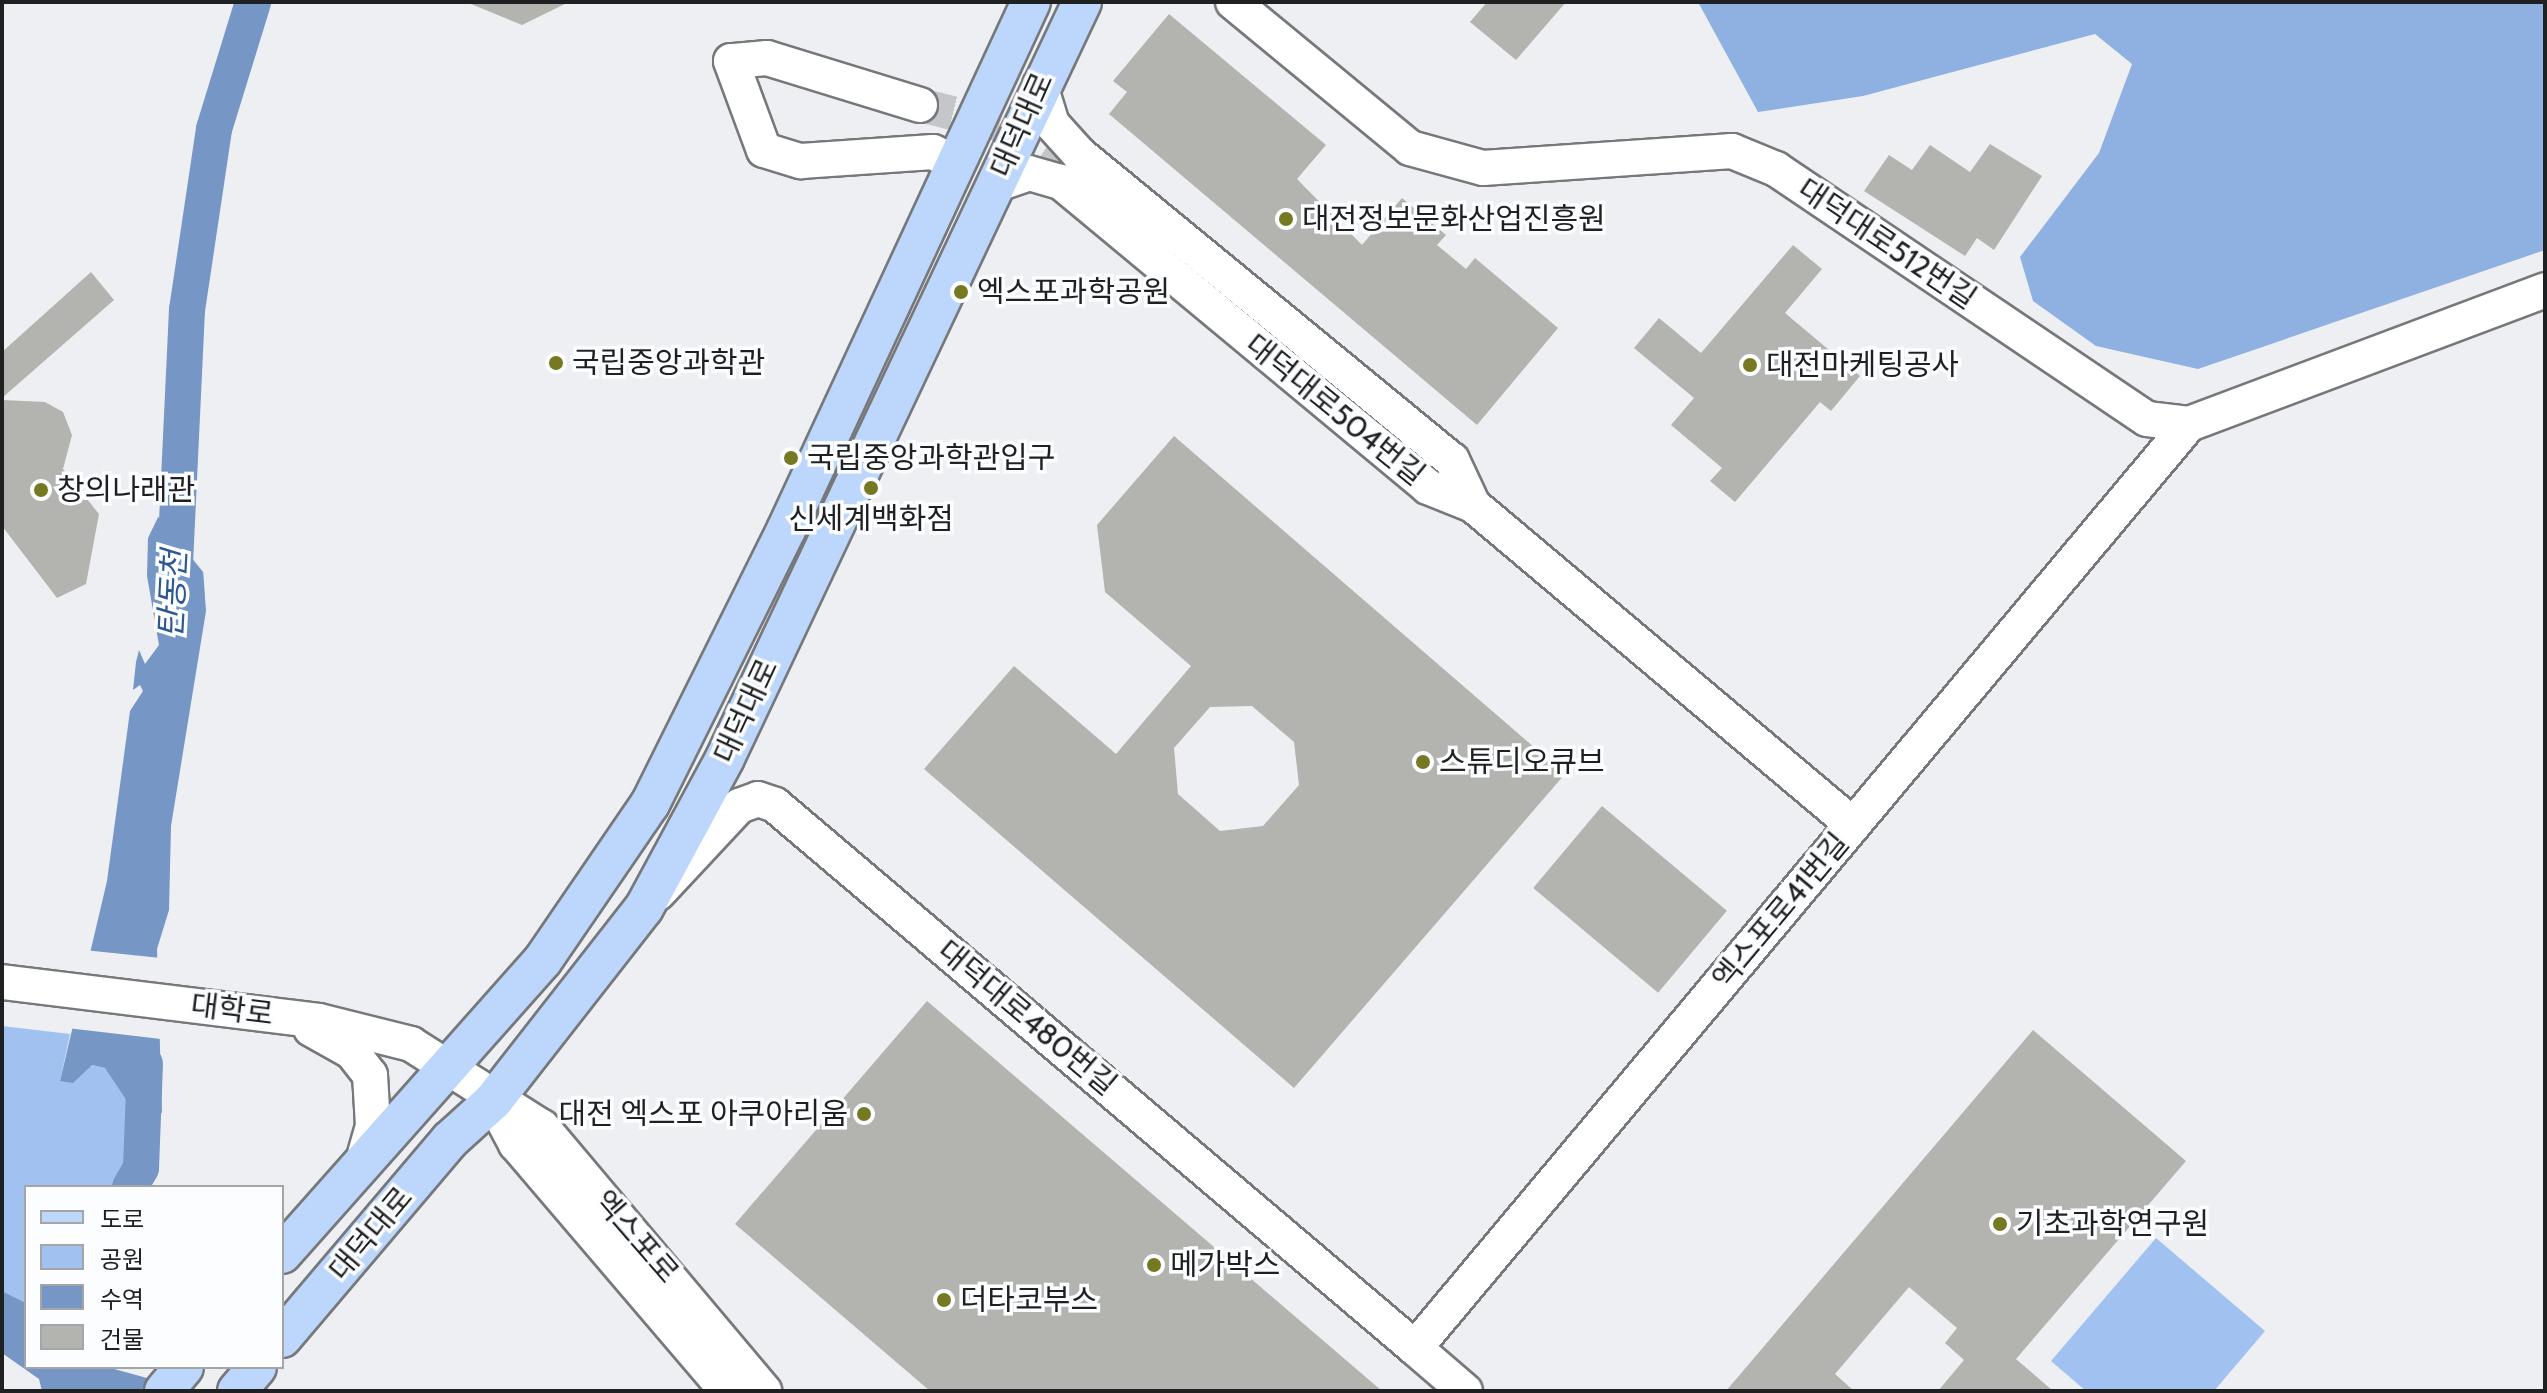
<!DOCTYPE html>
<html>
<head>
<meta charset="utf-8">
<style>
	body { margin:0 }
	#map { position:relative; width:2547px; height:1393px; overflow:hidden; background:#edeff3; font-family:Cabin,"Noto Sans KR",sans-serif }
	div>[style] { position:absolute }
	[style*='--x'] { left:calc(var(--x)*1px); top:calc(var(--y)*1px); width:calc(var(--w)*1px); rotate:calc(var(--a)*1deg) }
	.green>* { inset:0; background:#a1c2f1 }
	.forest>* { inset:0; background:#8fb1e1 }
	.water>* { inset:0; background:#7696c5 }
	.pier>* { inset:0; background:#edeff3 }
	.river>* { height:36px; margin:-18px; padding:0 18px; transform-origin:18px; border-radius:18px; background:#7696c5 }
	.building>* { inset:0; background:#b3b3b0; transform-origin:0 0 }
	.secondary-tunnel>* { height:34px; margin-top:-17px; transform-origin:0; background:repeating-linear-gradient(90deg,#c4c6c9 0 34px,transparent 0 51px) }
	.roads { filter:drop-shadow(2px 0 #76787b) drop-shadow(-2px 0 #76787b) drop-shadow(0 2px #76787b) drop-shadow(0 -2px #76787b) }
	.secondary>* { height:34px; margin:-17px; padding:0 17px; transform-origin:17px; border-radius:17px; background:#fff }
	.primary>* { height:38px; margin:-19px; padding:0 19px; transform-origin:19px; border-radius:19px; background:#bdd6fb }
	.dots>* { width:22px; height:22px; translate:-50% -50%; box-sizing:border-box; border:4px solid #fbfdff; border-radius:50% }
	span { translate:-50% -50%; white-space:nowrap; text-align:center; line-height:1.15; -webkit-text-stroke:7px #fbfdff; paint-order:stroke }
	.street-label { font-size:30px; color:#1f2021 }
	.poi-label { font-size:30px; color:#1f2021 }
	.left { translate:0 -50%; text-align:left }
	.right { translate:-100% -50%; text-align:right }
	.water-label { font-size:32px; color:#2d5693; font-style:italic }
	.frame { position:absolute; inset:0; border:4px solid #1f2021; pointer-events:none }
	.legend { position:absolute; left:24px; top:1185px; width:260px; height:184px; box-sizing:border-box; background:#fbfdff; border:2px solid #a3a5a6; margin:0; padding:10px 14px; list-style:none; font-size:24px; color:#1f2021 }
	.legend li { display:flex; align-items:center; gap:16px; height:40px }
	.legend b { width:40px; border:2px solid #a3a5a6 }
</style>
</head>
<body>
<div id="map">
	<div class="green">
		<i style="clip-path:polygon(2px 1026px,70px 1034px,60px 1081px,92px 1065px,105px 1068px,141px 1110px,121px 1187px,26px 1187px,26px 1303px,2px 1291px)"></i>
		<i style="clip-path:polygon(2156px 1238px,2265px 1331px,2214px 1391px,2086px 1391px,2051px 1361px)"></i>
	</div>
	<div class="forest">
		<i style="clip-path:polygon(1698px 2px,2545px 2px,2545px 250px,2198px 369px,2096px 346px,2033px 301px,2020px 257px,2099px 153px,2132px 64px,2095px 34px,1863px 96px,1758px 112px)"></i>
	</div>
	<div class="water">
		<i style="clip-path:polygon(163px 507px,200px 527px,206px 611px,171px 826px,169px 910px,157px 949px,162px 1113px,127px 1101px,105px 1068px,92px 1065px,73px 1083px,60px 1081px,107px 881px,130px 711px,143px 691px,140px 685px,133px 690px,136px 662px,139px 650px,145px 664px,159px 645px,147px 576px,148px 538px)"></i>
		<i style="clip-path:polygon(2px 1291px,26px 1303px,26px 1367px,107px 1367px,194px 1391px,42px 1391px,39px 1379px,2px 1353px)"></i>
	</div>
	<div class="pier">
		<i style="clip-path:polygon(160px 503px,204px 525px,208px 578px,155px 513px)"></i>
		<i style="clip-path:polygon(84px 950px,161px 958px,161px 1039px,67px 1028px)"></i>
	</div>
	<div class="river">
		<i style="--x:175;--y:564;--w:254;--a:-87.3"></i>
		<i style="--x:187;--y:310;--w:183;--a:-81.5"></i>
		<i style="--x:214;--y:129;--w:133;--a:-72.9"></i>
		<i style="--x:130;--y:1187;--w:22;--a:-60"></i>
		<i style="--x:141;--y:1168;--w:104;--a:-87.8"></i>
	</div>
	<div class="building">
		<i style="clip-path:polygon(466px 2px,569px 2px,522px 25px)"></i>
		<i style="clip-path:polygon(1487px 2px,1566px 2px,1516px 60px,1470px 22px)"></i>
		<i style="clip-path:polygon(1169px 14px,1326px 145px,1297px 179px,1362px 245px,1402px 198px,1446px 235px,1437px 245px,1466px 269px,1475px 258px,1558px 328px,1477px 425px,1109px 114px,1127px 92px,1113px 81px)"></i>
		<i style="clip-path:polygon(1990px 144px,2042px 176px,1994px 250px,1977px 238px,1965px 256px,1864px 191px,1889px 155px,1912px 170px,1930px 145px,1970px 172px)"></i>
		<i style="clip-path:polygon(1793px 245px,1822px 269px,1785px 313px,1860px 376px,1831px 411px,1820px 402px,1735px 502px,1710px 481px,1722px 468px,1671px 425px,1694px 398px,1634px 348px,1659px 318px,1701px 353px)"></i>
		<i style="clip-path:polygon(91px 272px,114px 300px,2px 398px,2px 352px)"></i>
		<i style="clip-path:polygon(2px 400px,45px 402px,63px 412px,72px 435px,63px 469px,99px 514px,86px 584px,57px 598px,2px 526px)"></i>
		<i style="clip-path:polygon(evenodd,1174px 436px,1565px 774px,1294px 1088px,924px 769px,1014px 666px,1116px 754px,1191px 666px,1105px 592px,1097px 525px,1174px 436px,1252px 706px,1294px 742px,1299px 785px,1263px 826px,1220px 831px,1178px 794px,1174px 748px,1210px 707px,1252px 706px)"></i>
		<i style="left:1602px;top:806px;width:163px;height:107px;rotate:40deg"></i>
		<i style="clip-path:polygon(927px 1001px,1382px 1391px,930px 1391px,735px 1224px)"></i>
		<i style="clip-path:polygon(2033px 1030px,2186px 1161px,2016px 1359px,2053px 1391px,1938px 1391px,1964px 1360px,1945px 1343px,1957px 1328px,1909px 1287px,1835px 1374px,1854px 1391px,1726px 1391px)"></i>
	</div>
	<div class="secondary-tunnel">
		<i style="--x:920;--y:105;--w:82;--a:14"></i>
		<i style="--x:1000;--y:125;--w:120;--a:35.1"></i>
	</div>
	<div class="roads">
		<div class="secondary">
			<i style="--x:1233;--y:2;--w:229;--a:39.5"></i>
			<i style="--x:1410;--y:148;--w:76;--a:15.3"></i>
			<i style="--x:1483;--y:168;--w:250;--a:-3.9"></i>
			<i style="--x:1732;--y:151;--w:48;--a:22.2"></i>
			<i style="--x:1776;--y:169;--w:447;--a:34"></i>
			<i style="--x:2147;--y:419;--w:42;--a:6.8"></i>
			<i style="--x:2189;--y:424;--w:380;--a:-20.6"></i>
			<i style="--x:1040;--y:85;--w:41;--a:72.9"></i>
			<i style="--x:1052;--y:124;--w:40;--a:48"></i>
			<i style="--x:1079;--y:154;--w:482;--a:39.4"></i>
			<i style="--x:1452;--y:460;--w:50;--a:65"></i>
			<i style="--x:920;--y:105;--w:160;--a:-162.9"></i>
			<i style="--x:767;--y:58;--w:36;--a:175"></i>
			<i style="--x:731;--y:61;--w:95;--a:69.7"></i>
			<i style="--x:764;--y:150;--w:39;--a:17"></i>
			<i style="--x:801;--y:161;--w:132;--a:-3.9"></i>
			<i style="--x:933;--y:152;--w:27;--a:27"></i>
			<i style="--x:995;--y:185;--w:36;--a:-19"></i>
			<i style="--x:1029;--y:173;--w:33;--a:16"></i>
			<i style="--x:1061;--y:182;--w:477;--a:39.7"></i>
			<i style="--x:1428;--y:487;--w:48;--a:21.8"></i>
			<i style="--x:1473;--y:505;--w:497;--a:40.1"></i>
			<i style="--x:658;--y:893;--w:119;--a:-47"></i>
			<i style="--x:739;--y:806;--w:20;--a:-20"></i>
			<i style="--x:758;--y:799;--w:18;--a:19"></i>
			<i style="--x:775;--y:805;--w:839;--a:40.31"></i>
			<i style="--x:2;--y:982;--w:319;--a:7"></i>
			<i style="--x:319;--y:1021;--w:95;--a:14"></i>
			<i style="--x:411;--y:1044;--w:155;--a:32.4"></i>
			<i style="--x:542;--y:1127;--w:345;--a:49.9"></i>
			<i style="--x:311;--y:1029;--w:47;--a:29.3"></i>
			<i style="--x:352;--y:1052;--w:29;--a:52"></i>
			<i style="--x:370;--y:1075;--w:51;--a:86.6"></i>
			<i style="--x:373;--y:1126;--w:36;--a:106"></i>
			<i style="--x:493;--y:1101;--w:49;--a:61.9"></i>
			<i style="--x:516;--y:1144;--w:325;--a:49.5"></i>
			<i style="--x:1465;--y:1391;--w:66;--a:-139.3"></i>
			<i style="--x:1415;--y:1348;--w:1205;--a:-50.05"></i>
		</div>
		<div class="primary">
			<i style="--x:282;--y:1254;--w:393;--a:-48.4"></i>
			<i style="--x:543;--y:960;--w:189;--a:-55.6"></i>
			<i style="--x:650;--y:804;--w:306;--a:-63.6"></i>
			<i style="--x:786;--y:530;--w:582;--a:-65.11"></i>
			<i style="--x:282;--y:1338;--w:260;--a:-49.7"></i>
			<i style="--x:450;--y:1140;--w:58;--a:-42.2"></i>
			<i style="--x:493;--y:1101;--w:245;--a:-52"></i>
			<i style="--x:644;--y:908;--w:170;--a:-61.6"></i>
			<i style="--x:725;--y:758;--w:836;--a:-64.72"></i>
			<i style="--x:164;--y:1391;--w:31;--a:-50"></i>
			<i style="--x:237;--y:1391;--w:31;--a:-50"></i>
		</div>
	</div>
	<div class="dots">
		<i style="left:1286px;top:219px;background:#757921"></i>
		<i style="left:961px;top:292px;background:#757921"></i>
		<i style="left:556px;top:363px;background:#757921"></i>
		<i style="left:1750px;top:365px;background:#757921"></i>
		<i style="left:791px;top:458px;background:#757921"></i>
		<i style="left:871px;top:488px;background:#757921"></i>
		<i style="left:41px;top:490px;background:#757921"></i>
		<i style="left:1423px;top:762px;background:#757921"></i>
		<i style="left:864px;top:1114px;background:#757921"></i>
		<i style="left:2000px;top:1224px;background:#757921"></i>
		<i style="left:1154px;top:1265px;background:#757921"></i>
		<i style="left:944px;top:1300px;background:#757921"></i>
	</div>
	<div class="street-label">
		<span style="left:1022px;top:125px;rotate:-66deg">대덕대로</span>
		<span style="left:1887px;top:244px;rotate:34deg">대덕대로512번길</span>
		<span style="left:1335px;top:410px;rotate:39deg">대덕대로504번길</span>
		<span style="left:746px;top:711px;rotate:-65deg">대덕대로</span>
		<span style="left:1781px;top:911px;rotate:-50deg">엑스포로41번길</span>
		<span style="left:232px;top:1010px;rotate:7deg">대학로</span>
		<span style="left:1027px;top:1018px;rotate:40deg">대덕대로480번길</span>
		<span style="left:371px;top:1234px;rotate:-50deg">대덕대로</span>
		<span style="left:636px;top:1237px;rotate:49deg">엑스포로</span>
	</div>
	<div class="poi-label">
		<span class="left" style="left:1302px;top:219px">대전정보문화산업진흥원</span>
		<span class="left" style="left:977px;top:292px">엑스포과학공원</span>
		<span class="left" style="left:572px;top:363px">국립중앙과학관</span>
		<span class="left" style="left:1766px;top:365px">대전마케팅공사</span>
		<span class="left" style="left:807px;top:458px">국립중앙과학관입구</span>
		<span class="left" style="left:57px;top:490px">창의나래관</span>
		<span style="left:871px;top:519px">신세계백화점</span>
		<span class="left" style="left:1439px;top:762px">스튜디오큐브</span>
		<span class="right" style="left:848px;top:1114px">대전 엑스포 아쿠아리움</span>
		<span class="left" style="left:2016px;top:1224px">기초과학연구원</span>
		<span class="left" style="left:1170px;top:1265px">메가박스</span>
		<span class="left" style="left:960px;top:1300px">더타코부스</span>
	</div>
	<div class="water-label">
		<span style="left:173px;top:594px;rotate:-87deg">탄동천</span>
	</div>
	<div class="frame"></div>
	<ul class="legend">
	<li><b style="height:10px;background:#bdd6fb"></b>도로</li>
	<li><b style="height:22px;background:#a1c2f1"></b>공원</li>
	<li><b style="height:22px;background:#7696c5"></b>수역</li>
	<li><b style="height:22px;background:#b3b3b0"></b>건물</li>
	</ul>
</div>
</body>
</html>
